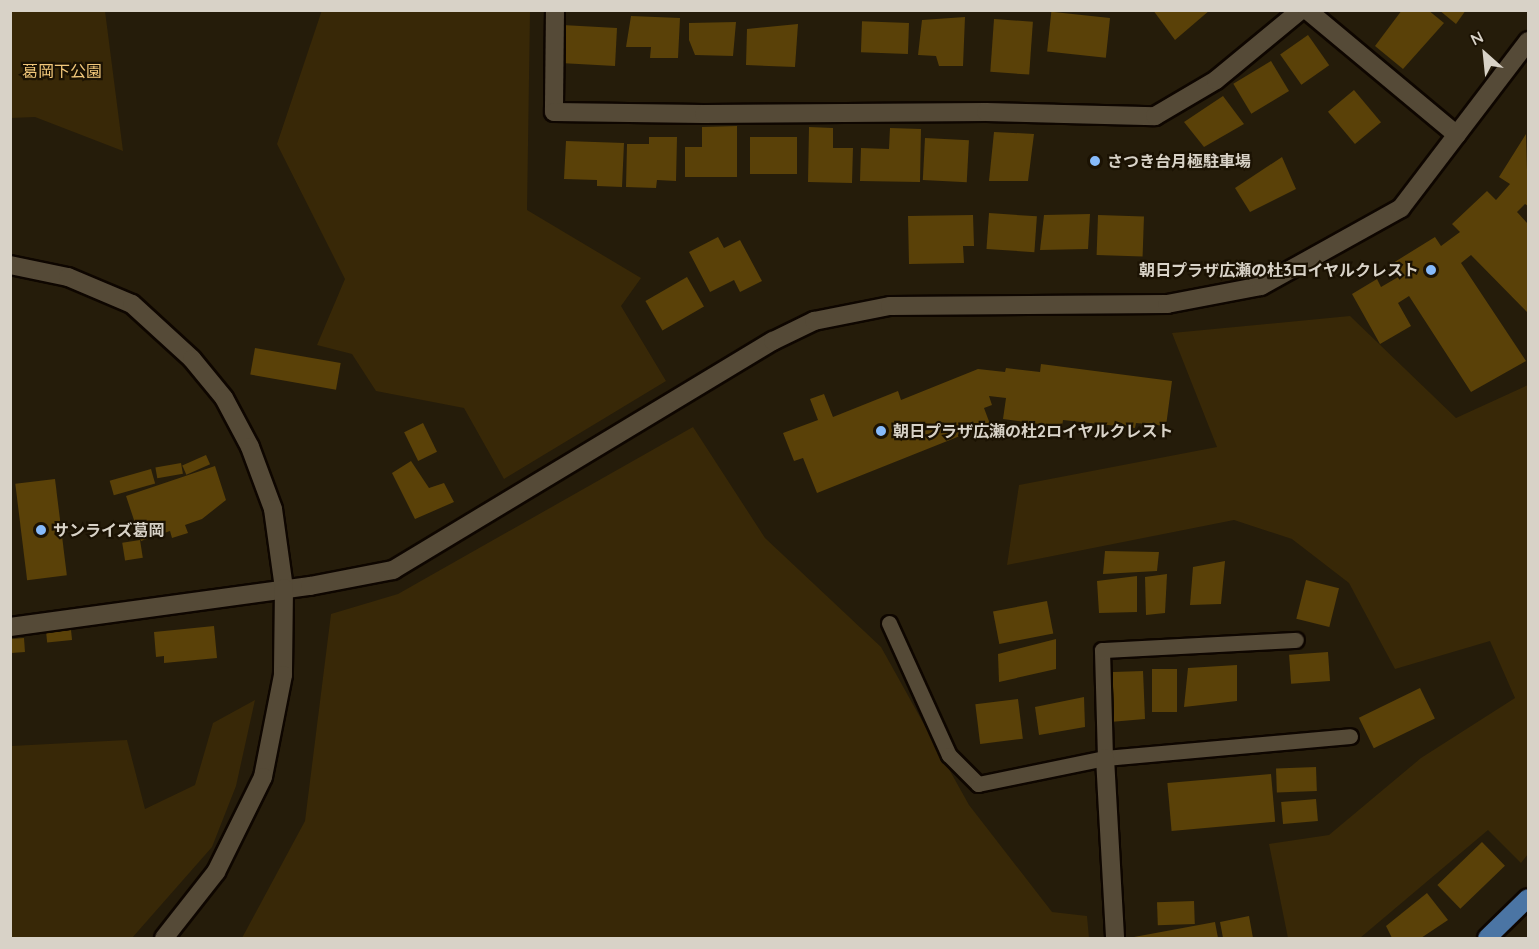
<!DOCTYPE html>
<html>
<head>
<meta charset="utf-8">
<style>
	body { margin:0 }
	#map { position:relative; width:1539px; height:949px; overflow:hidden; background:#251c0a; font-family:Quicksand,"Noto Sans JP",sans-serif }
	div>[style] { position:absolute }
	[style*='--x'] { left:calc(var(--x)*1px); top:calc(var(--y)*1px); width:calc(var(--w)*1px); rotate:calc(var(--a)*1deg) }
	.green>* { inset:0; background:#382807 }
	.building>* { inset:0; background:#5a4108; transform-origin:0 0 }
	.roads { filter:drop-shadow(2px 0 #0e0600) drop-shadow(-2px 0 #0e0600) drop-shadow(0 2px #0e0600) drop-shadow(0 -2px #0e0600) }
	.service>* { height:15px; margin:-7.5px; padding:0 7.5px; transform-origin:7.5px; border-radius:7.5px; background:#554a37 }
	.minor>* { height:18px; margin:-9px; padding:0 9px; transform-origin:9px; border-radius:9px; background:#554a37 }
	.tertiary>* { height:18px; margin:-9px; padding:0 9px; transform-origin:9px; border-radius:9px; background:#554a37 }
	.primary>* { height:18px; margin:-9px; padding:0 9px; transform-origin:9px; border-radius:9px; background:#4b75a4 }
	.dots>* { width:16px; height:16px; translate:-50% -50%; box-sizing:border-box; border:3px solid #1b1203; border-radius:50% }
	span { translate:-50% -50%; white-space:nowrap; text-align:center; line-height:1.15; -webkit-text-stroke:4.5px #1b1203; paint-order:stroke }
	.park-label { font-size:16px; color:#f1c77a }
	.poi-label { font-size:16px; color:#d8d2c7; font-weight:700 }
	.left { translate:0 -50%; text-align:left }
	.right { translate:-100% -50%; text-align:right }
	.frame { position:absolute; inset:0; border:12px solid #d8d2c7; pointer-events:none }
	.north { position:absolute; left:1455px; top:24px; width:60px; height:60px; -webkit-text-stroke:4px #1b1203; paint-order:stroke; rotate:333deg; font-size:16px; font-weight:700; line-height:24px; text-align:center; color:#d8d2c7 }
	.north::after { content:''; display:block; margin:auto; width:21px; height:27px; background:#d8d2c7; clip-path:polygon(50% 0,100% 100%,50% 72%,0 100%) }
</style>
</head>
<body>
<div id="map">
	<div class="green">
		<i style="clip-path:polygon(322px 10px,530px 11px,527px 210px,641px 278px,621px 306px,666px 381px,504px 479px,464px 408px,376px 391px,352px 354px,317px 345px,345px 279px,277px 144px)"></i>
		<i style="clip-path:polygon(10px 11px,105px 11px,123px 151px,35px 117px,11px 118px)"></i>
		<i style="clip-path:polygon(1350px 316px,1456px 418px,1528px 385px,1528px 854px,1521px 863px,1488px 830px,1360px 938px,1288px 938px,1269px 844px,1329px 835px,1421px 758px,1515px 698px,1490px 641px,1395px 669px,1349px 583px,1292px 539px,1234px 520px,1007px 565px,1019px 485px,1217px 447px,1172px 333px)"></i>
		<i style="clip-path:polygon(693px 427px,765px 538px,881px 647px,969px 805px,1052px 912px,1087px 916px,1089px 938px,242px 938px,305px 821px,331px 614px,398px 594px)"></i>
		<i style="clip-path:polygon(255px 700px,236px 786px,212px 847px,132px 938px,11px 938px,11px 746px,127px 740px,145px 809px,195px 785px,213px 723px)"></i>
	</div>
	<div class="building">
		<i style="clip-path:polygon(1153px 10px,1210px 10px,1175px 40px)"></i>
		<i style="clip-path:polygon(1402px 10px,1428px 10px,1444px 23px,1403px 69px,1375px 46px)"></i>
		<i style="clip-path:polygon(1439px 10px,1466px 10px,1456px 24px)"></i>
		<i style="clip-path:polygon(631px 16px,680px 18px,678px 58px,650px 58px,651px 47px,626px 47px)"></i>
		<i style="clip-path:polygon(965px 17px,963px 66px,939px 66px,936px 56px,918px 55px,922px 20px)"></i>
		<i style="left:1110px;top:18px;width:40px;height:59px;rotate:96deg"></i>
		<i style="left:994px;top:19px;width:39px;height:53px;rotate:4deg"></i>
		<i style="clip-path:polygon(736px 22px,733px 56px,695px 55px,689px 40px,689px 23px)"></i>
		<i style="left:909px;top:23px;width:31px;height:47px;rotate:92deg"></i>
		<i style="clip-path:polygon(798px 24px,795px 67px,746px 65px,747px 29px)"></i>
		<i style="left:617px;top:28px;width:38px;height:55px;rotate:93deg"></i>
		<i style="left:1308px;top:35px;width:37px;height:34px;rotate:55deg"></i>
		<i style="left:1271px;top:61px;width:35px;height:44px;rotate:59deg"></i>
		<i style="left:1354px;top:90px;width:42px;height:34px;rotate:50deg"></i>
		<i style="clip-path:polygon(1223px 96px,1244px 124px,1204px 147px,1184px 122px)"></i>
		<i style="clip-path:polygon(737px 126px,737px 177px,685px 177px,685px 147px,702px 147px,702px 127px)"></i>
		<i style="clip-path:polygon(809px 127px,833px 128px,833px 148px,853px 148px,852px 183px,808px 182px)"></i>
		<i style="clip-path:polygon(890px 128px,921px 129px,920px 182px,860px 181px,861px 148px,889px 149px)"></i>
		<i style="clip-path:polygon(994px 132px,1034px 134px,1028px 181px,989px 181px)"></i>
		<i style="clip-path:polygon(1526px 134px,1528px 206px,1525px 204px,1517px 212px,1528px 224px,1528px 313px,1471px 255px,1461px 263px,1526px 361px,1471px 392px,1409px 296px,1398px 303px,1411px 326px,1380px 344px,1352px 294px,1377px 279px,1381px 287px,1400px 276px,1393px 263px,1435px 237px,1441px 246px,1460px 232px,1452px 224px,1487px 191px,1496px 200px,1510px 184px,1499px 177px)"></i>
		<i style="clip-path:polygon(649px 137px,677px 137px,676px 181px,657px 180px,656px 188px,626px 187px,627px 144px,649px 144px)"></i>
		<i style="left:750px;top:137px;width:47px;height:37px"></i>
		<i style="left:925px;top:138px;width:44px;height:42px;rotate:3deg"></i>
		<i style="clip-path:polygon(566px 141px,624px 143px,622px 187px,597px 186px,597px 180px,564px 179px)"></i>
		<i style="clip-path:polygon(1282px 157px,1296px 189px,1250px 212px,1235px 188px)"></i>
		<i style="left:989px;top:213px;width:48px;height:36px;rotate:4deg"></i>
		<i style="clip-path:polygon(1090px 214px,1088px 249px,1040px 250px,1044px 215px)"></i>
		<i style="clip-path:polygon(973px 215px,974px 246px,963px 246px,964px 263px,909px 264px,908px 216px)"></i>
		<i style="left:1098px;top:215px;width:46px;height:40px;rotate:2deg"></i>
		<i style="clip-path:polygon(718px 237px,724px 248px,740px 240px,762px 281px,740px 292px,734px 280px,710px 292px,689px 252px)"></i>
		<i style="left:687px;top:277px;width:34px;height:48px;rotate:60deg"></i>
		<i style="left:255px;top:348px;width:87px;height:27px;rotate:10deg"></i>
		<i style="clip-path:polygon(1041px 364px,1172px 381px,1166px 426px,1136px 423px,1135px 428px,1063px 420px,1062px 427px,1003px 419px,1006px 398px,989px 396px,992px 405px,984px 408px,990px 424px,817px 493px,803px 458px,794px 461px,783px 433px,818px 420px,810px 399px,824px 394px,833px 417px,898px 391px,901px 400px,978px 369px,1005px 372px,1006px 368px,1040px 372px)"></i>
		<i style="left:423px;top:423px;width:32px;height:21px;rotate:64deg"></i>
		<i style="left:206px;top:455px;width:10px;height:26px;rotate:66deg"></i>
		<i style="clip-path:polygon(411px 461px,429px 488px,444px 483px,454px 502px,415px 519px,392px 473px)"></i>
		<i style="left:181px;top:463px;width:11px;height:26px;rotate:80deg"></i>
		<i style="clip-path:polygon(215px 466px,226px 500px,202px 519px,185px 525px,188px 533px,172px 538px,170px 531px,141px 541px,126px 496px)"></i>
		<i style="left:151px;top:469px;width:15px;height:43px;rotate:74deg"></i>
		<i style="left:55px;top:479px;width:97px;height:40px;rotate:83deg"></i>
		<i style="left:140px;top:540px;width:18px;height:18px;rotate:81deg"></i>
		<i style="clip-path:polygon(1105px 551px,1159px 552px,1157px 571px,1103px 574px)"></i>
		<i style="clip-path:polygon(1225px 561px,1221px 604px,1190px 605px,1193px 567px)"></i>
		<i style="clip-path:polygon(1167px 574px,1165px 613px,1146px 615px,1145px 577px)"></i>
		<i style="clip-path:polygon(1137px 576px,1137px 612px,1099px 613px,1097px 581px)"></i>
		<i style="left:1306px;top:580px;width:34px;height:40px;rotate:14deg"></i>
		<i style="left:1047px;top:601px;width:33px;height:55px;rotate:79deg"></i>
		<i style="clip-path:polygon(214px 626px,217px 658px,164px 663px,164px 656px,156px 657px,154px 632px)"></i>
		<i style="left:71px;top:630px;width:10px;height:25px;rotate:84deg"></i>
		<i style="left:24px;top:638px;width:14px;height:14px;rotate:86deg"></i>
		<i style="clip-path:polygon(1056px 639px,1056px 669px,999px 682px,998px 654px)"></i>
		<i style="left:1328px;top:652px;width:29px;height:39px;rotate:86deg"></i>
		<i style="clip-path:polygon(1237px 665px,1237px 701px,1184px 707px,1188px 668px)"></i>
		<i style="left:1177px;top:669px;width:43px;height:25px;rotate:90deg"></i>
		<i style="clip-path:polygon(1143px 671px,1145px 719px,1110px 722px,1113px 672px)"></i>
		<i style="left:1420px;top:688px;width:34px;height:68px;rotate:64deg"></i>
		<i style="clip-path:polygon(1084px 697px,1085px 727px,1039px 735px,1035px 707px)"></i>
		<i style="left:1018px;top:699px;width:40px;height:43px;rotate:83deg"></i>
		<i style="left:1316px;top:767px;width:24px;height:40px;rotate:88deg"></i>
		<i style="left:1271px;top:774px;width:48px;height:104px;rotate:85deg"></i>
		<i style="left:1316px;top:799px;width:22px;height:35px;rotate:85deg"></i>
		<i style="left:1482px;top:842px;width:33px;height:62px;rotate:46deg"></i>
		<i style="clip-path:polygon(1427px 893px,1448px 920px,1421px 938px,1392px 938px,1386px 926px)"></i>
		<i style="left:1194px;top:901px;width:23px;height:37px;rotate:88deg"></i>
		<i style="clip-path:polygon(1249px 916px,1253px 938px,1223px 938px,1220px 922px)"></i>
		<i style="clip-path:polygon(1215px 922px,1218px 938px,1134px 938px,1134px 937px)"></i>
	</div>
	<div class="roads">
		<div class="service">
			<i style="--x:889;--y:623;--w:145;--a:65.6"></i>
			<i style="--x:949;--y:755;--w:41;--a:45"></i>
			<i style="--x:978;--y:784;--w:130;--a:-11.6"></i>
			<i style="--x:1105;--y:758;--w:246;--a:-5.1"></i>
			<i style="--x:1105;--y:758;--w:108;--a:-91.6"></i>
			<i style="--x:1102;--y:650;--w:194;--a:-3"></i>
		</div>
		<div class="minor">
			<i style="--x:555;--y:10;--w:102;--a:90.6"></i>
			<i style="--x:554;--y:112;--w:150;--a:0.8"></i>
			<i style="--x:704;--y:114;--w:282;--a:-0.4"></i>
			<i style="--x:986;--y:112;--w:169;--a:1.4"></i>
			<i style="--x:1155;--y:116;--w:71;--a:-30.5"></i>
			<i style="--x:1216;--y:80;--w:110;--a:-39.5"></i>
			<i style="--x:1307;--y:10;--w:195;--a:39.8"></i>
			<i style="--x:10;--y:627;--w:303;--a:-7.8"></i>
			<i style="--x:310;--y:586;--w:85;--a:-10.9"></i>
			<i style="--x:393;--y:570;--w:444;--a:-31.1"></i>
			<i style="--x:773;--y:341;--w:46;--a:-26"></i>
			<i style="--x:814;--y:321;--w:77;--a:-11.2"></i>
			<i style="--x:890;--y:306;--w:277;--a:-0.4"></i>
			<i style="--x:1167;--y:304;--w:96;--a:-10.8"></i>
			<i style="--x:1261;--y:286;--w:160;--a:-29.1"></i>
			<i style="--x:1401;--y:208;--w:210;--a:-52.7"></i>
			<i style="--x:1105;--y:758;--w:180;--a:86.8"></i>
		</div>
		<div class="tertiary">
			<i style="--x:10;--y:265;--w:59;--a:11.7"></i>
			<i style="--x:68;--y:277;--w:69;--a:22.9"></i>
			<i style="--x:132;--y:304;--w:81;--a:42.5"></i>
			<i style="--x:192;--y:359;--w:50;--a:50.6"></i>
			<i style="--x:224;--y:398;--w:55;--a:62"></i>
			<i style="--x:250;--y:447;--w:66;--a:69.6"></i>
			<i style="--x:273;--y:509;--w:80;--a:82.1"></i>
			<i style="--x:284;--y:588;--w:87;--a:90.7"></i>
			<i style="--x:283;--y:675;--w:104;--a:101.1"></i>
			<i style="--x:263;--y:777;--w:106;--a:116.3"></i>
			<i style="--x:216;--y:872;--w:84;--a:128.2"></i>
		</div>
		<div class="primary">
			<i style="--x:1487;--y:938;--w:57;--a:-44.3"></i>
		</div>
	</div>
	<div class="dots">
		<i style="left:1095px;top:161px;background:#87bbfb"></i>
		<i style="left:1431px;top:270px;background:#87bbfb"></i>
		<i style="left:881px;top:431px;background:#87bbfb"></i>
		<i style="left:41px;top:530px;background:#87bbfb"></i>
	</div>
	<div class="park-label">
		<span style="left:62px;top:71px">葛岡下公園</span>
	</div>
	<div class="poi-label">
		<span class="left" style="left:1107px;top:161px">さつき台月極駐車場</span>
		<span class="right" style="left:1419px;top:270px">朝日プラザ広瀬の杜3ロイヤルクレスト</span>
		<span class="left" style="left:893px;top:431px">朝日プラザ広瀬の杜2ロイヤルクレスト</span>
		<span class="left" style="left:53px;top:530px">サンライズ葛岡</span>
	</div>
	<div class="frame"></div>
	<div class="north">N</div>
</div>
</body>
</html>
